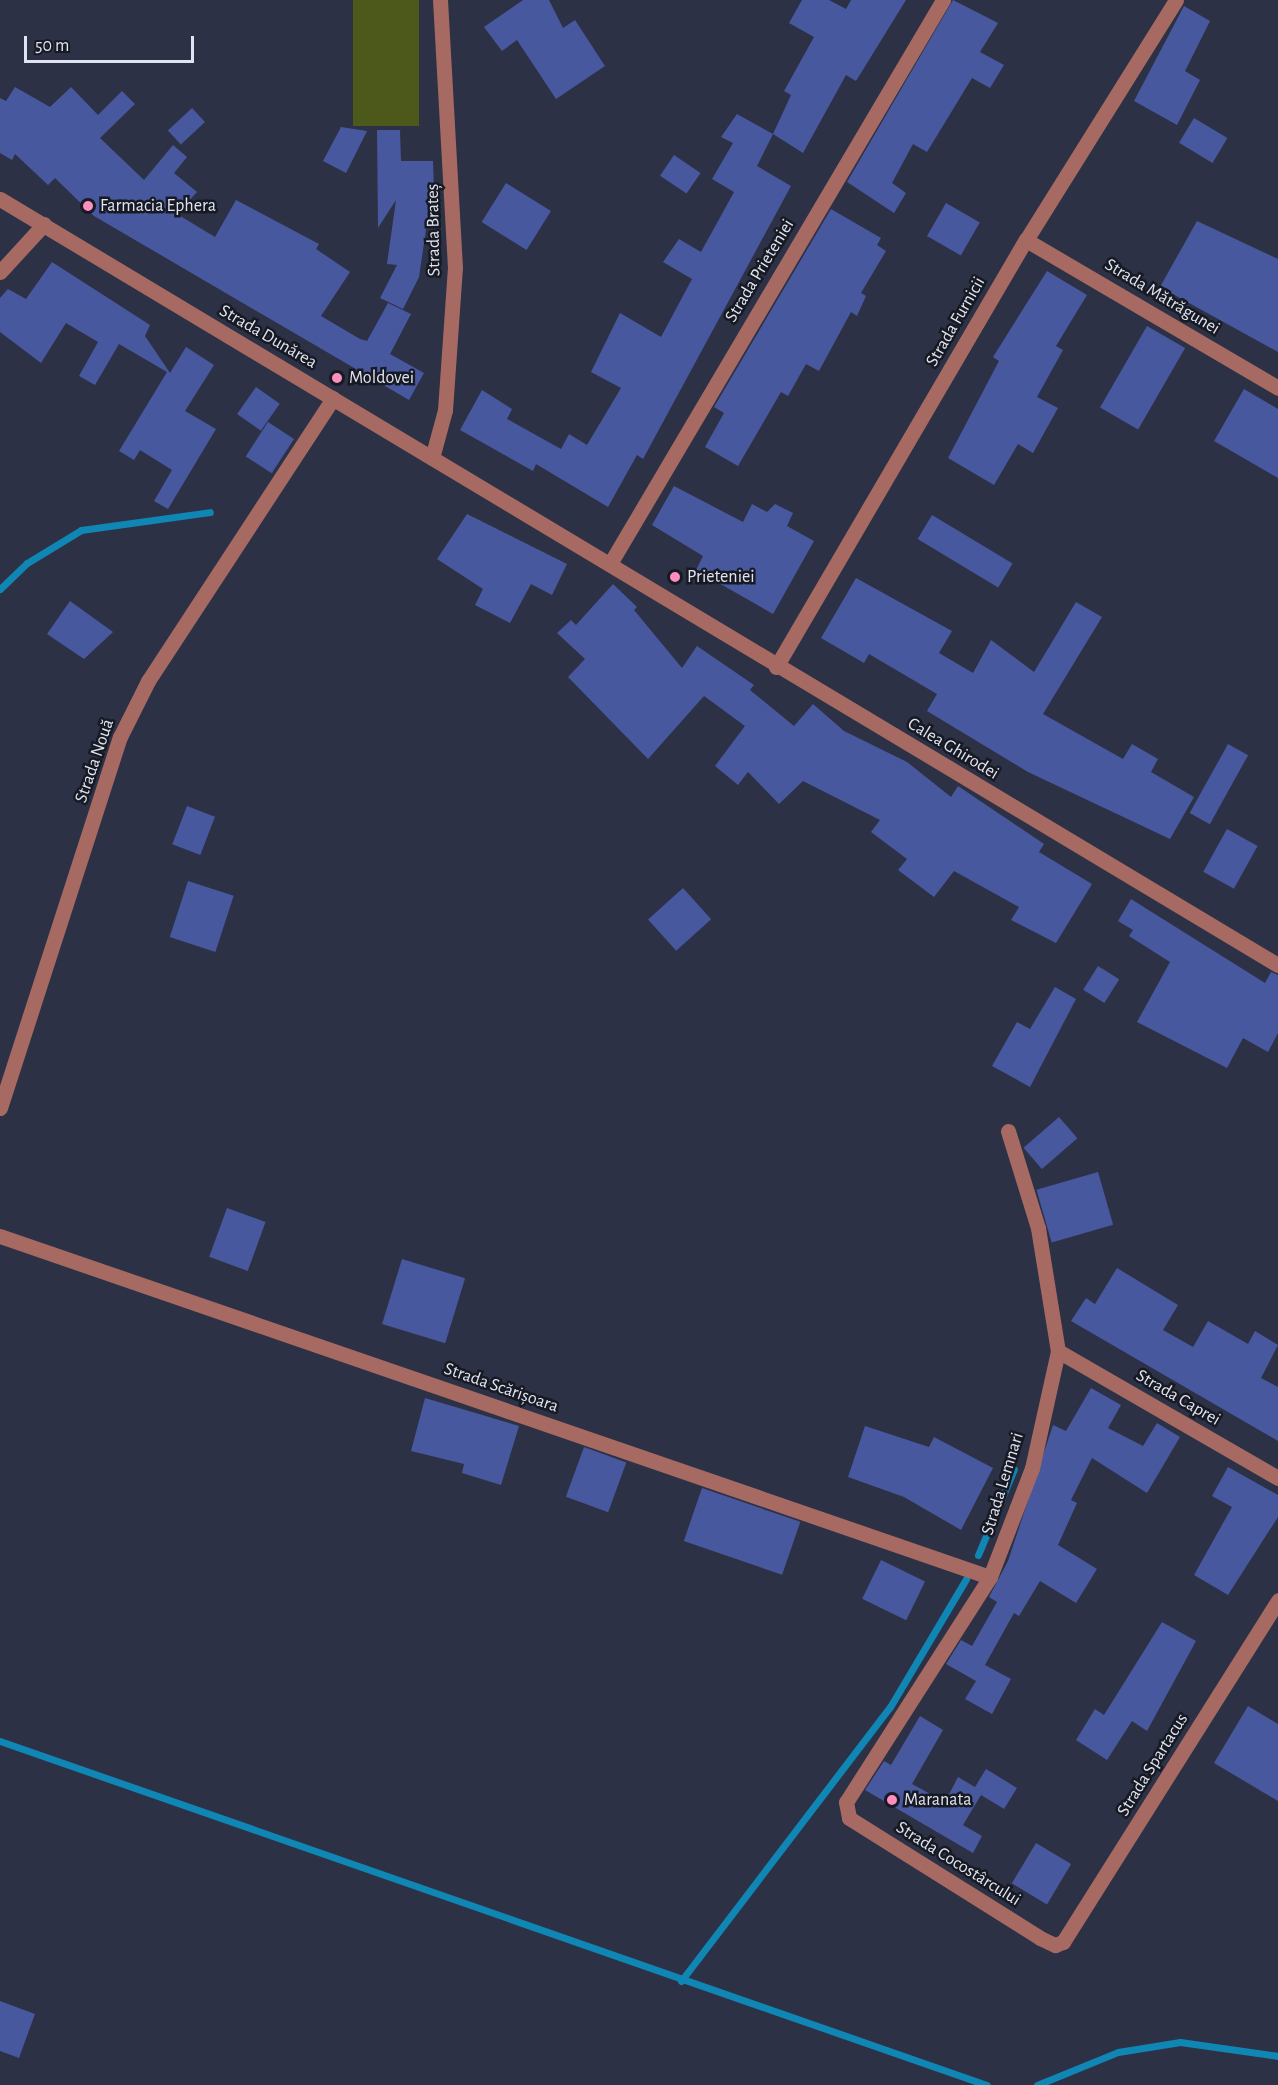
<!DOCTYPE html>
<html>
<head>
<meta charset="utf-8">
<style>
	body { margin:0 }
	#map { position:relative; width:1278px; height:2085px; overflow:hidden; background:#2c3145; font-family:"Alegreya Sans",sans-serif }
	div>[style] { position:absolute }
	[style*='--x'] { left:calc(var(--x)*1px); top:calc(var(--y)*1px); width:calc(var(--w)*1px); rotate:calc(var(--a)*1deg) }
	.green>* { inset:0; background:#4c591a; transform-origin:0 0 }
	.stream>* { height:7px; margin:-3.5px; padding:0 3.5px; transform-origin:3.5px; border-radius:3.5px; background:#0f86b3 }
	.building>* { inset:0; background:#48589f; transform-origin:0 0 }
	.minor>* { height:15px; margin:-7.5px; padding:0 7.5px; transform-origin:7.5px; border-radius:7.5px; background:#a66a63 }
	.dots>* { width:16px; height:16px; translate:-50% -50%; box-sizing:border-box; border:3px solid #171a23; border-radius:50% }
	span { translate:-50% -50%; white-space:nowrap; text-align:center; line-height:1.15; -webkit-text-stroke:5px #171a23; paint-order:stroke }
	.poi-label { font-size:18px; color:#e0e4f1 }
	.left { translate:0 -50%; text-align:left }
	.street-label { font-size:18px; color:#e0e4f1 }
	.scale { position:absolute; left:24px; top:36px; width:170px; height:27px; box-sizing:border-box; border:3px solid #e0e4f1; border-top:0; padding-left:8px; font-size:18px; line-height:21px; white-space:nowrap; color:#e0e4f1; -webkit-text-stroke:4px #171a23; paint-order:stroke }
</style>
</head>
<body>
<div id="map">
	<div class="green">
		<i style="left:353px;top:0;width:66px;height:126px"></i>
	</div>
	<div class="stream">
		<i style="--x:0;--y:589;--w:37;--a:-44"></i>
		<i style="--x:27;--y:563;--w:63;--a:-31.4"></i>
		<i style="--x:81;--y:530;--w:130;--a:-7.9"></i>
		<i style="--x:978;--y:1555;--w:93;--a:-67.3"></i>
		<i style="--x:0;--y:1741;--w:1045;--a:19.22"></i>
		<i style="--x:681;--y:1981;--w:345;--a:-52.7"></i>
		<i style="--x:890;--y:1707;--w:149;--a:-59.3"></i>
		<i style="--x:1037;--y:2085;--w:87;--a:-22.2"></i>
		<i style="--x:1118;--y:2052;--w:63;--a:-9.2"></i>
		<i style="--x:1180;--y:2042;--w:99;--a:8.1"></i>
	</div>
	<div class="building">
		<i style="clip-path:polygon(523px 0,549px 0,563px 28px,575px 20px,605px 66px,556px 99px,517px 40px,502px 51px,484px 27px)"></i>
		<i style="clip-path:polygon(802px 0,829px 0,846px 9px,851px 0,906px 0,856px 81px,846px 75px,803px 153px,773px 134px,791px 95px,784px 91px,814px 37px,789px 23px)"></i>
		<i style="clip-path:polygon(953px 0,998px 23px,980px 52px,1004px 65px,990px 88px,972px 78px,927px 152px,913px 144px,892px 183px,906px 193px,894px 213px,847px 182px)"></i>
		<i style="clip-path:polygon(1184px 6px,1210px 21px,1185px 71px,1200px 80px,1177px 125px,1134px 101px)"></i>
		<i style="clip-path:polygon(15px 87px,50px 107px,71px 87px,98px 115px,122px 91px,135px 104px,100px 138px,144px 180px,173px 145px,187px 157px,174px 173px,197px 192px,177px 214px,215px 237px,236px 200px,319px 244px,316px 249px,350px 272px,321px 316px,360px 339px,367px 341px,388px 303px,411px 314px,390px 354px,424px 373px,409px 400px,94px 216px,55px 178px,48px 185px,15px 154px,12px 160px,0 153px,0 98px,6px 101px)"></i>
		<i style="left:192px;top:108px;width:19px;height:33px;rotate:47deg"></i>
		<i style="clip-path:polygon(737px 114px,773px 134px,757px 166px,791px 186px,643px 459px,637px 455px,608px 507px,536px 464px,533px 471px,460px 430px,482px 390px,512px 409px,507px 419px,561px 449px,569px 434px,587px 445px,621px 388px,591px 372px,620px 313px,661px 337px,692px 279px,663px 262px,679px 239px,701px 252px,734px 192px,712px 179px,733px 143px,721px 137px)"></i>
		<i style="left:1194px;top:118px;width:39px;height:29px;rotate:31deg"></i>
		<i style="clip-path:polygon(341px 127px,367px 131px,346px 173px,323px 161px)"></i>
		<i style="clip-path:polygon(377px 130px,400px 130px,401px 161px,433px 161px,435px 223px,427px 223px,419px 277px,403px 309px,380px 298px,397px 265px,387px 264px,396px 200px,378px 228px)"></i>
		<i style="left:674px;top:155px;width:32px;height:25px;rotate:34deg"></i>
		<i style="left:506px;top:183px;width:53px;height:46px;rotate:32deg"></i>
		<i style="left:946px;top:203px;width:39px;height:38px;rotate:30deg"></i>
		<i style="clip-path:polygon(831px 209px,881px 238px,877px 245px,886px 251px,861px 293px,866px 296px,857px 316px,851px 312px,819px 371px,806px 364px,788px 396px,781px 392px,738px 466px,705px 447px,724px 413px,714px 407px)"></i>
		<i style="clip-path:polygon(1197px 221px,1278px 259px,1278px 352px,1160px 287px)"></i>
		<i style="clip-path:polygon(52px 262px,150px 325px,145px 336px,170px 373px,186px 347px,214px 365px,185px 411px,216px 429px,168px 509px,154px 501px,172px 470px,140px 450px,134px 460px,119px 451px,167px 372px,119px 344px,95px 385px,79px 376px,98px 342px,66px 323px,41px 363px,0 332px,0 298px,8px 289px,26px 299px)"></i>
		<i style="clip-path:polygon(1047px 271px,1087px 295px,1056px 346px,1063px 350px,1037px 397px,1058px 408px,1033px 453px,1018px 444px,994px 485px,948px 458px,999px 361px,993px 357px)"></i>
		<i style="left:1147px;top:326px;width:44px;height:94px;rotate:30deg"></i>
		<i style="left:256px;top:387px;width:29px;height:33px;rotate:35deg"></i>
		<i style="clip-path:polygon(1244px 389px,1278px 409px,1278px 478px,1214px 441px)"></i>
		<i style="left:268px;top:422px;width:31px;height:41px;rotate:33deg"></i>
		<i style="clip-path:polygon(674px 486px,743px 522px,752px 504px,767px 512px,775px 504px,793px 513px,787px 526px,814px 541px,773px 614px,696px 570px,703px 556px,652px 525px)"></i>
		<i style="clip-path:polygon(467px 514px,567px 564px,552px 595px,531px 584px,510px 623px,475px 605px,483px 589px,437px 559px)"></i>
		<i style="left:932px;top:515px;width:94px;height:28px;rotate:31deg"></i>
		<i style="clip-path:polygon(856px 578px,952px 631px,939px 653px,973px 673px,991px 640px,1034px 672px,1076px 602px,1102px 617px,1043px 714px,1123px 759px,1132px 744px,1158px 759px,1151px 772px,1194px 797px,1170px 839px,1028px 772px,927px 711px,937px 694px,869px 654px,864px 663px,821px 638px)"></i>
		<i style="clip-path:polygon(613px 584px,637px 607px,634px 610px,682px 668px,697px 646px,754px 685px,750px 690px,794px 726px,813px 704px,844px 731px,907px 762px,951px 797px,958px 786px,1044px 844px,1039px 852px,1092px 884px,1056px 943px,1011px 920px,1019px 907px,954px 871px,934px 897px,898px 870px,907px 859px,871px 832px,880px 820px,803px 781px,779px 804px,748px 772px,738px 785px,715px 766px,745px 726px,704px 696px,648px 759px,568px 677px,585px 659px,557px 633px,571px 620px,576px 625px)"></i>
		<i style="clip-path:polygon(70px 601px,113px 632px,84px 659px,47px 634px)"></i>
		<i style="left:1228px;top:744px;width:23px;height:79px;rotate:29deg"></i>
		<i style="left:187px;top:806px;width:30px;height:41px;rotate:21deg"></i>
		<i style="left:1227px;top:829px;width:35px;height:49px;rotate:29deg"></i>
		<i style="left:188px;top:881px;width:48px;height:59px;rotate:18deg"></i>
		<i style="left:683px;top:888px;width:42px;height:47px;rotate:48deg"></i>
		<i style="clip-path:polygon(1131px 899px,1265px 983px,1271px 972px,1278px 975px,1278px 1033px,1268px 1052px,1243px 1038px,1227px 1068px,1137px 1022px,1170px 962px,1129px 936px,1133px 930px,1118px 921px)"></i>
		<i style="left:1098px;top:966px;width:25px;height:28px;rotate:32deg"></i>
		<i style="clip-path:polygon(1055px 987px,1076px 999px,1030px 1087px,992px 1066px,1017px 1022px,1030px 1029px)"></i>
		<i style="left:1059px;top:1117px;width:28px;height:47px;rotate:49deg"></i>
		<i style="left:1098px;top:1172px;width:55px;height:64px;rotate:74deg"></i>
		<i style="left:227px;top:1208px;width:41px;height:52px;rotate:20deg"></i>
		<i style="left:402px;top:1259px;width:66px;height:68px;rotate:17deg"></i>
		<i style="clip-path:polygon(1117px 1268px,1178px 1305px,1163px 1330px,1193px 1347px,1208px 1321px,1248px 1344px,1255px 1331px,1278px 1345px,1261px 1378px,1278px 1387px,1278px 1441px,1071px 1321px,1086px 1298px,1095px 1304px)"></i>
		<i style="clip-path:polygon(1091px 1388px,1121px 1405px,1108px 1428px,1143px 1446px,1157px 1423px,1180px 1437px,1147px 1493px,1092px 1458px,1071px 1500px,1077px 1503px,1058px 1545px,1097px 1569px,1076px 1603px,1040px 1581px,1019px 1616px,1014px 1613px,985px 1665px,1011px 1679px,992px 1714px,965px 1699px,976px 1681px,946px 1664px,961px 1640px,972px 1646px,997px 1602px,989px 1597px,1008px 1561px,1053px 1425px,1066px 1431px)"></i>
		<i style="clip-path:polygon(425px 1398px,519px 1426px,501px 1485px,462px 1473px,464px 1464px,411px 1451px)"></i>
		<i style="clip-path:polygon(865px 1426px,929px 1447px,934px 1437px,993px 1468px,961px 1530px,904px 1497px,848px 1477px)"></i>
		<i style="left:584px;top:1447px;width:45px;height:53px;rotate:20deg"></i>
		<i style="clip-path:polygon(1228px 1467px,1278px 1495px,1278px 1517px,1228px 1595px,1194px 1575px,1232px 1507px,1212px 1496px)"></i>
		<i style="left:702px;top:1488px;width:104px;height:56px;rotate:19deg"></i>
		<i style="left:881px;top:1560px;width:49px;height:43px;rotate:26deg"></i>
		<i style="clip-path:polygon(1162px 1622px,1196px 1641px,1147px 1731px,1132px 1721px,1107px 1760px,1076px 1740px,1095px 1709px,1104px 1715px)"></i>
		<i style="clip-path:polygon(1248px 1706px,1278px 1724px,1278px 1801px,1214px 1763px)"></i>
		<i style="clip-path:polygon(920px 1716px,943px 1730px,912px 1784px,945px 1802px,958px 1777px,975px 1787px,986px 1769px,1017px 1788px,1004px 1809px,981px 1795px,963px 1825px,982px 1836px,973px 1853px,865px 1790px,884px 1761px,891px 1765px)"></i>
		<i style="left:1036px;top:1843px;width:41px;height:47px;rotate:31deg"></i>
		<i style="clip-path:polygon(0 2001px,35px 2014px,19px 2058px,0 2051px)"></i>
	</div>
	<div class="minor">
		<i style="--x:0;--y:199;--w:1490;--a:30.94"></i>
		<i style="--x:1026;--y:240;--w:292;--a:30.4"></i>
		<i style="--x:0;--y:272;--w:65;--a:-47.5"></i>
		<i style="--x:432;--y:458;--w:50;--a:-74.8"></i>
		<i style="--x:445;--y:410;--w:142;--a:-86"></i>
		<i style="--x:455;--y:268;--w:268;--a:-93.2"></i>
		<i style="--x:611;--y:562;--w:653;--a:-59.43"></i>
		<i style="--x:776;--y:667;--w:495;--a:-59.7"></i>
		<i style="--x:1026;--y:240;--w:283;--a:-58"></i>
		<i style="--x:0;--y:1108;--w:390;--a:-72.1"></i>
		<i style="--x:120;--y:737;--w:63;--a:-63.4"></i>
		<i style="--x:148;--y:681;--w:338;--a:-56.8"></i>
		<i style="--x:1008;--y:1131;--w:102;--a:72.8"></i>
		<i style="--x:1038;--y:1228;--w:125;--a:80.8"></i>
		<i style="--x:1058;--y:1351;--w:120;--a:102.5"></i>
		<i style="--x:1032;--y:1468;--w:117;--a:111.1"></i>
		<i style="--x:990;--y:1577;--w:267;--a:122.6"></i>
		<i style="--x:846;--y:1802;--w:16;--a:79"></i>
		<i style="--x:849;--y:1818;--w:226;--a:32.1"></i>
		<i style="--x:1040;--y:1938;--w:17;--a:25"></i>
		<i style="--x:1055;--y:1945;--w:9;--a:-21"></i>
		<i style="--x:1063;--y:1942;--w:404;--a:-57.8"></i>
		<i style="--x:0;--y:1236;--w:1047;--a:19.01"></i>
		<i style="--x:1058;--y:1351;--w:254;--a:30"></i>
	</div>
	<div class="dots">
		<i style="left:88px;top:206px;background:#fd8ebf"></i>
		<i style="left:337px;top:378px;background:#fd8ebf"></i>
		<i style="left:675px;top:577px;background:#fd8ebf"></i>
		<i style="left:892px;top:1800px;background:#fd8ebf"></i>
	</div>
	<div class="poi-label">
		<span class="left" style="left:100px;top:206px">Farmacia Ephera</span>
		<span class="left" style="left:349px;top:378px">Moldovei</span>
		<span class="left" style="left:687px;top:577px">Prieteniei</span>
		<span class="left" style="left:904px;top:1800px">Maranata</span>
	</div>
	<div class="street-label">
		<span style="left:434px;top:230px;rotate:-91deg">Strada Brateș</span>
		<span style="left:760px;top:271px;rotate:-59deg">Strada Prieteniei</span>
		<span style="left:1162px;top:297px;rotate:31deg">Strada Mătrăgunei</span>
		<span style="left:956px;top:322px;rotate:-60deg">Strada Furnicii</span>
		<span style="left:268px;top:337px;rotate:30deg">Strada Dunărea</span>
		<span style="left:953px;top:749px;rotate:31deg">Calea Ghirodei</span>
		<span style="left:95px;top:761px;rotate:-71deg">Strada Nouă</span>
		<span style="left:501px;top:1388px;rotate:19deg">Strada Scărișoara</span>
		<span style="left:1178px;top:1398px;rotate:30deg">Strada Caprei</span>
		<span style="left:1003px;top:1484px;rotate:-73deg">Strada Lemnari</span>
		<span style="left:1153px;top:1765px;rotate:-58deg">Strada Spartacus</span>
		<span style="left:958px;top:1864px;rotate:32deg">Strada Cocostârcului</span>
	</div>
	<div class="scale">50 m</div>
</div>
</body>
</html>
